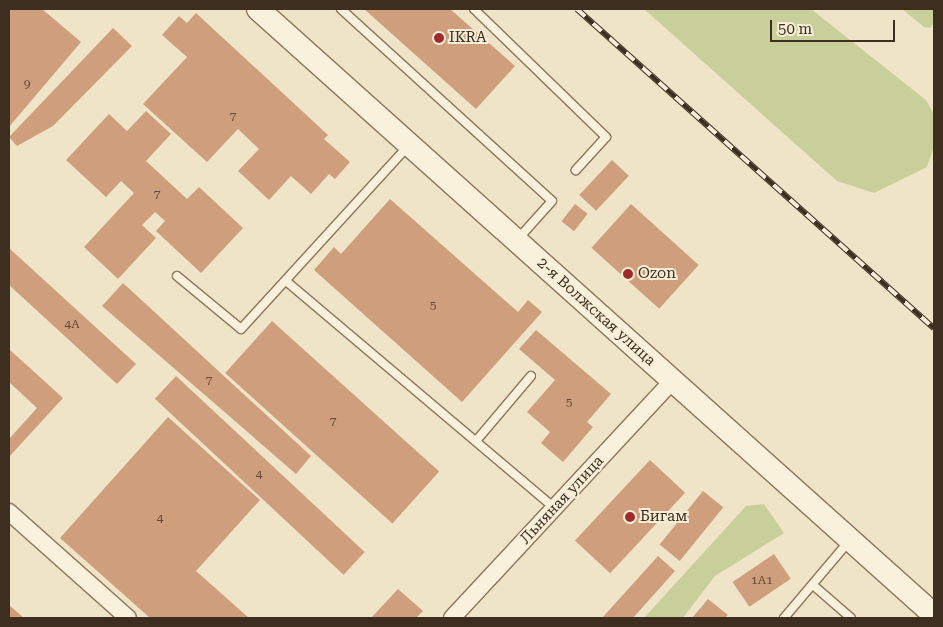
<!DOCTYPE html>
<html>
<head>
<meta charset="utf-8">
<style>
	body { margin:0 }
	#map { position:relative; width:943px; height:627px; overflow:hidden; background:#f0e4c8; font-family:"Roboto Serif",serif }
	div>[style] { position:absolute }
	[style*='--x'] { left:calc(var(--x)*1px); top:calc(var(--y)*1px); width:calc(var(--w)*1px); rotate:calc(var(--a)*1deg) }
	.green>* { inset:0; background:#c9cf9b }
	.building>* { inset:0; background:#cf9f7d; transform-origin:0 0 }
	.roads { filter:drop-shadow(1px 0 #8d765c) drop-shadow(-1px 0 #8d765c) drop-shadow(0 1px #8d765c) drop-shadow(0 -1px #8d765c) }
	.lane>* { height:8px; margin:-4px; padding:0 4px; transform-origin:4px; border-radius:4px; background:#faf1dc }
	.street>* { height:16px; margin:-8px; padding:0 8px; transform-origin:8px; border-radius:8px; background:#faf1dc }
	.secondary>* { height:22px; margin:-11px; padding:0 11px; transform-origin:11px; border-radius:11px; background:#faf1dc }
	.rail>* { height:5.5px; margin-top:-2.75px; transform-origin:0; background:repeating-linear-gradient(90deg,#f7eed8 0 11px,#3d2e20 0 22px); box-sizing:border-box; border-block:1px solid #3d2e20 }
	.dots>* { width:14px; height:14px; translate:-50% -50%; box-sizing:border-box; border:2px solid #f7eed8; border-radius:50% }
	span { translate:-50% -50%; white-space:nowrap; text-align:center; line-height:1.15; -webkit-text-stroke:4px #f7eed8; paint-order:stroke }
	.number-label { font-size:12px; color:#624a37 }
	.number-label span { -webkit-text-stroke-width:0 }
	.poi-label { font-size:15px; color:#3d2e20 }
	.left { translate:0 -50%; text-align:left }
	.street-label { font-size:15px; color:#3d2e20 }
	.frame { position:absolute; inset:0; border:10px solid #3d2e20; pointer-events:none }
	.scale { position:absolute; left:770px; top:20px; width:125px; height:22px; box-sizing:border-box; border:2px solid #3d2e20; border-top:0; padding-left:6px; font-size:15px; line-height:18px; white-space:nowrap; color:#3d2e20; -webkit-text-stroke:4px #f7eed8; paint-order:stroke }
</style>
</head>
<body>
<div id="map">
	<div class="green">
		<i style="clip-path:polygon(644px 9px,811px 9px,926px 100px,934px 114px,934px 147px,927px 167px,874px 193px,837px 181px)"></i>
		<i style="clip-path:polygon(902px 9px,934px 9px,934px 23px,930px 28px,924px 27px)"></i>
		<i style="clip-path:polygon(764px 504px,784px 533px,715px 576px,683px 618px,644px 618px,746px 506px)"></i>
	</div>
	<div class="building">
		<i style="clip-path:polygon(9px 9px,42px 9px,81px 42px,9px 127px)"></i>
		<i style="clip-path:polygon(364px 9px,450px 9px,515px 66px,476px 109px)"></i>
		<i style="clip-path:polygon(196px 13px,328px 135px,324px 139px,350px 162px,335px 179px,329px 174px,311px 194px,291px 176px,269px 200px,238px 171px,259px 149px,238px 129px,207px 162px,143px 104px,187px 57px,162px 35px,179px 16px,187px 23px)"></i>
		<i style="clip-path:polygon(113px 28px,132px 46px,53px 126px,17px 146px,9px 137px)"></i>
		<i style="clip-path:polygon(146px 111px,171px 134px,146px 161px,187px 199px,199px 187px,243px 228px,201px 273px,156px 231px,165px 221px,155px 212px,142px 225px,156px 238px,118px 279px,84px 247px,134px 193px,121px 181px,106px 197px,66px 160px,109px 114px,127px 131px)"></i>
		<i style="left:612px;top:160px;width:23px;height:48px;rotate:43deg"></i>
		<i style="clip-path:polygon(390px 199px,518px 312px,528px 300px,542px 312px,462px 402px,314px 270px,334px 247px,341px 254px)"></i>
		<i style="left:575px;top:204px;width:16px;height:22px;rotate:38deg"></i>
		<i style="left:631px;top:204px;width:91px;height:59px;rotate:42deg"></i>
		<i style="clip-path:polygon(9px 248px,136px 364px,117px 384px,9px 285px)"></i>
		<i style="clip-path:polygon(123px 283px,311px 456px,296px 474px,102px 306px)"></i>
		<i style="left:272px;top:321px;width:225px;height:70px;rotate:42deg"></i>
		<i style="clip-path:polygon(536px 330px,611px 394px,587px 422px,593px 427px,563px 462px,541px 443px,550px 432px,527px 412px,555px 380px,519px 349px)"></i>
		<i style="clip-path:polygon(10px 350px,63px 398px,9px 457px,9px 439px,37px 408px,9px 382px)"></i>
		<i style="left:176px;top:376px;width:258px;height:31px;rotate:43deg"></i>
		<i style="clip-path:polygon(168px 417px,260px 500px,196px 571px,249px 618px,150px 618px,60px 538px)"></i>
		<i style="left:650px;top:460px;width:48px;height:110px;rotate:43deg"></i>
		<i style="left:703px;top:491px;width:26px;height:69px;rotate:39deg"></i>
		<i style="left:774px;top:554px;width:30px;height:50px;rotate:56deg"></i>
		<i style="clip-path:polygon(658px 556px,675px 571px,633px 618px,602px 618px)"></i>
		<i style="clip-path:polygon(398px 589px,423px 611px,416px 618px,371px 618px)"></i>
		<i style="clip-path:polygon(708px 599px,728px 615px,725px 618px,692px 618px)"></i>
		<i style="clip-path:polygon(9px 605px,24px 618px,9px 618px)"></i>
	</div>
	<div class="roads">
		<div class="lane">
			<i style="--x:341;--y:9;--w:285;--a:42.3"></i>
			<i style="--x:552;--y:201;--w:52;--a:131.9"></i>
			<i style="--x:474;--y:9;--w:184;--a:44.1"></i>
			<i style="--x:606;--y:137;--w:45;--a:132.3"></i>
			<i style="--x:177;--y:276;--w:83;--a:39.6"></i>
			<i style="--x:241;--y:329;--w:248;--a:-47.6"></i>
			<i style="--x:286;--y:281;--w:352;--a:40.2"></i>
			<i style="--x:476;--y:441;--w:85;--a:-49.8"></i>
			<i style="--x:813;--y:585;--w:50;--a:41"></i>
			<i style="--x:784;--y:618;--w:101;--a:-49.8"></i>
		</div>
		<div class="street">
			<i style="--x:9;--y:512;--w:159;--a:41.7"></i>
			<i style="--x:452;--y:618;--w:323;--a:-47.1"></i>
		</div>
		<div class="secondary">
			<i style="--x:258;--y:9;--w:908;--a:41.87"></i>
		</div>
	</div>
	<div class="rail">
		<i style="--x:577;--y:9;--w:479;--a:41.8"></i>
	</div>
	<div class="dots">
		<i style="left:439px;top:38px;background:#9e2a2b"></i>
		<i style="left:628px;top:274px;background:#9e2a2b"></i>
		<i style="left:630px;top:517px;background:#9e2a2b"></i>
	</div>
	<div class="number-label">
		<span style="left:27px;top:85px">9</span>
		<span style="left:233px;top:117px">7</span>
		<span style="left:157px;top:195px">7</span>
		<span style="left:433px;top:306px">5</span>
		<span style="left:72px;top:325px">4А</span>
		<span style="left:209px;top:381px">7</span>
		<span style="left:569px;top:403px">5</span>
		<span style="left:333px;top:422px">7</span>
		<span style="left:259px;top:475px">4</span>
		<span style="left:160px;top:519px">4</span>
		<span style="left:762px;top:581px">1А1</span>
	</div>
	<div class="poi-label">
		<span class="left" style="left:449px;top:38px">IKRA</span>
		<span class="left" style="left:638px;top:274px">Ozon</span>
		<span class="left" style="left:640px;top:517px">Бигам</span>
	</div>
	<div class="street-label">
		<span style="left:596px;top:312px;rotate:42deg">2-я Волжская улица</span>
		<span style="left:562px;top:500px;rotate:-47deg">Льняная улица</span>
	</div>
	<div class="frame"></div>
	<div class="scale">50 m</div>
</div>
</body>
</html>
